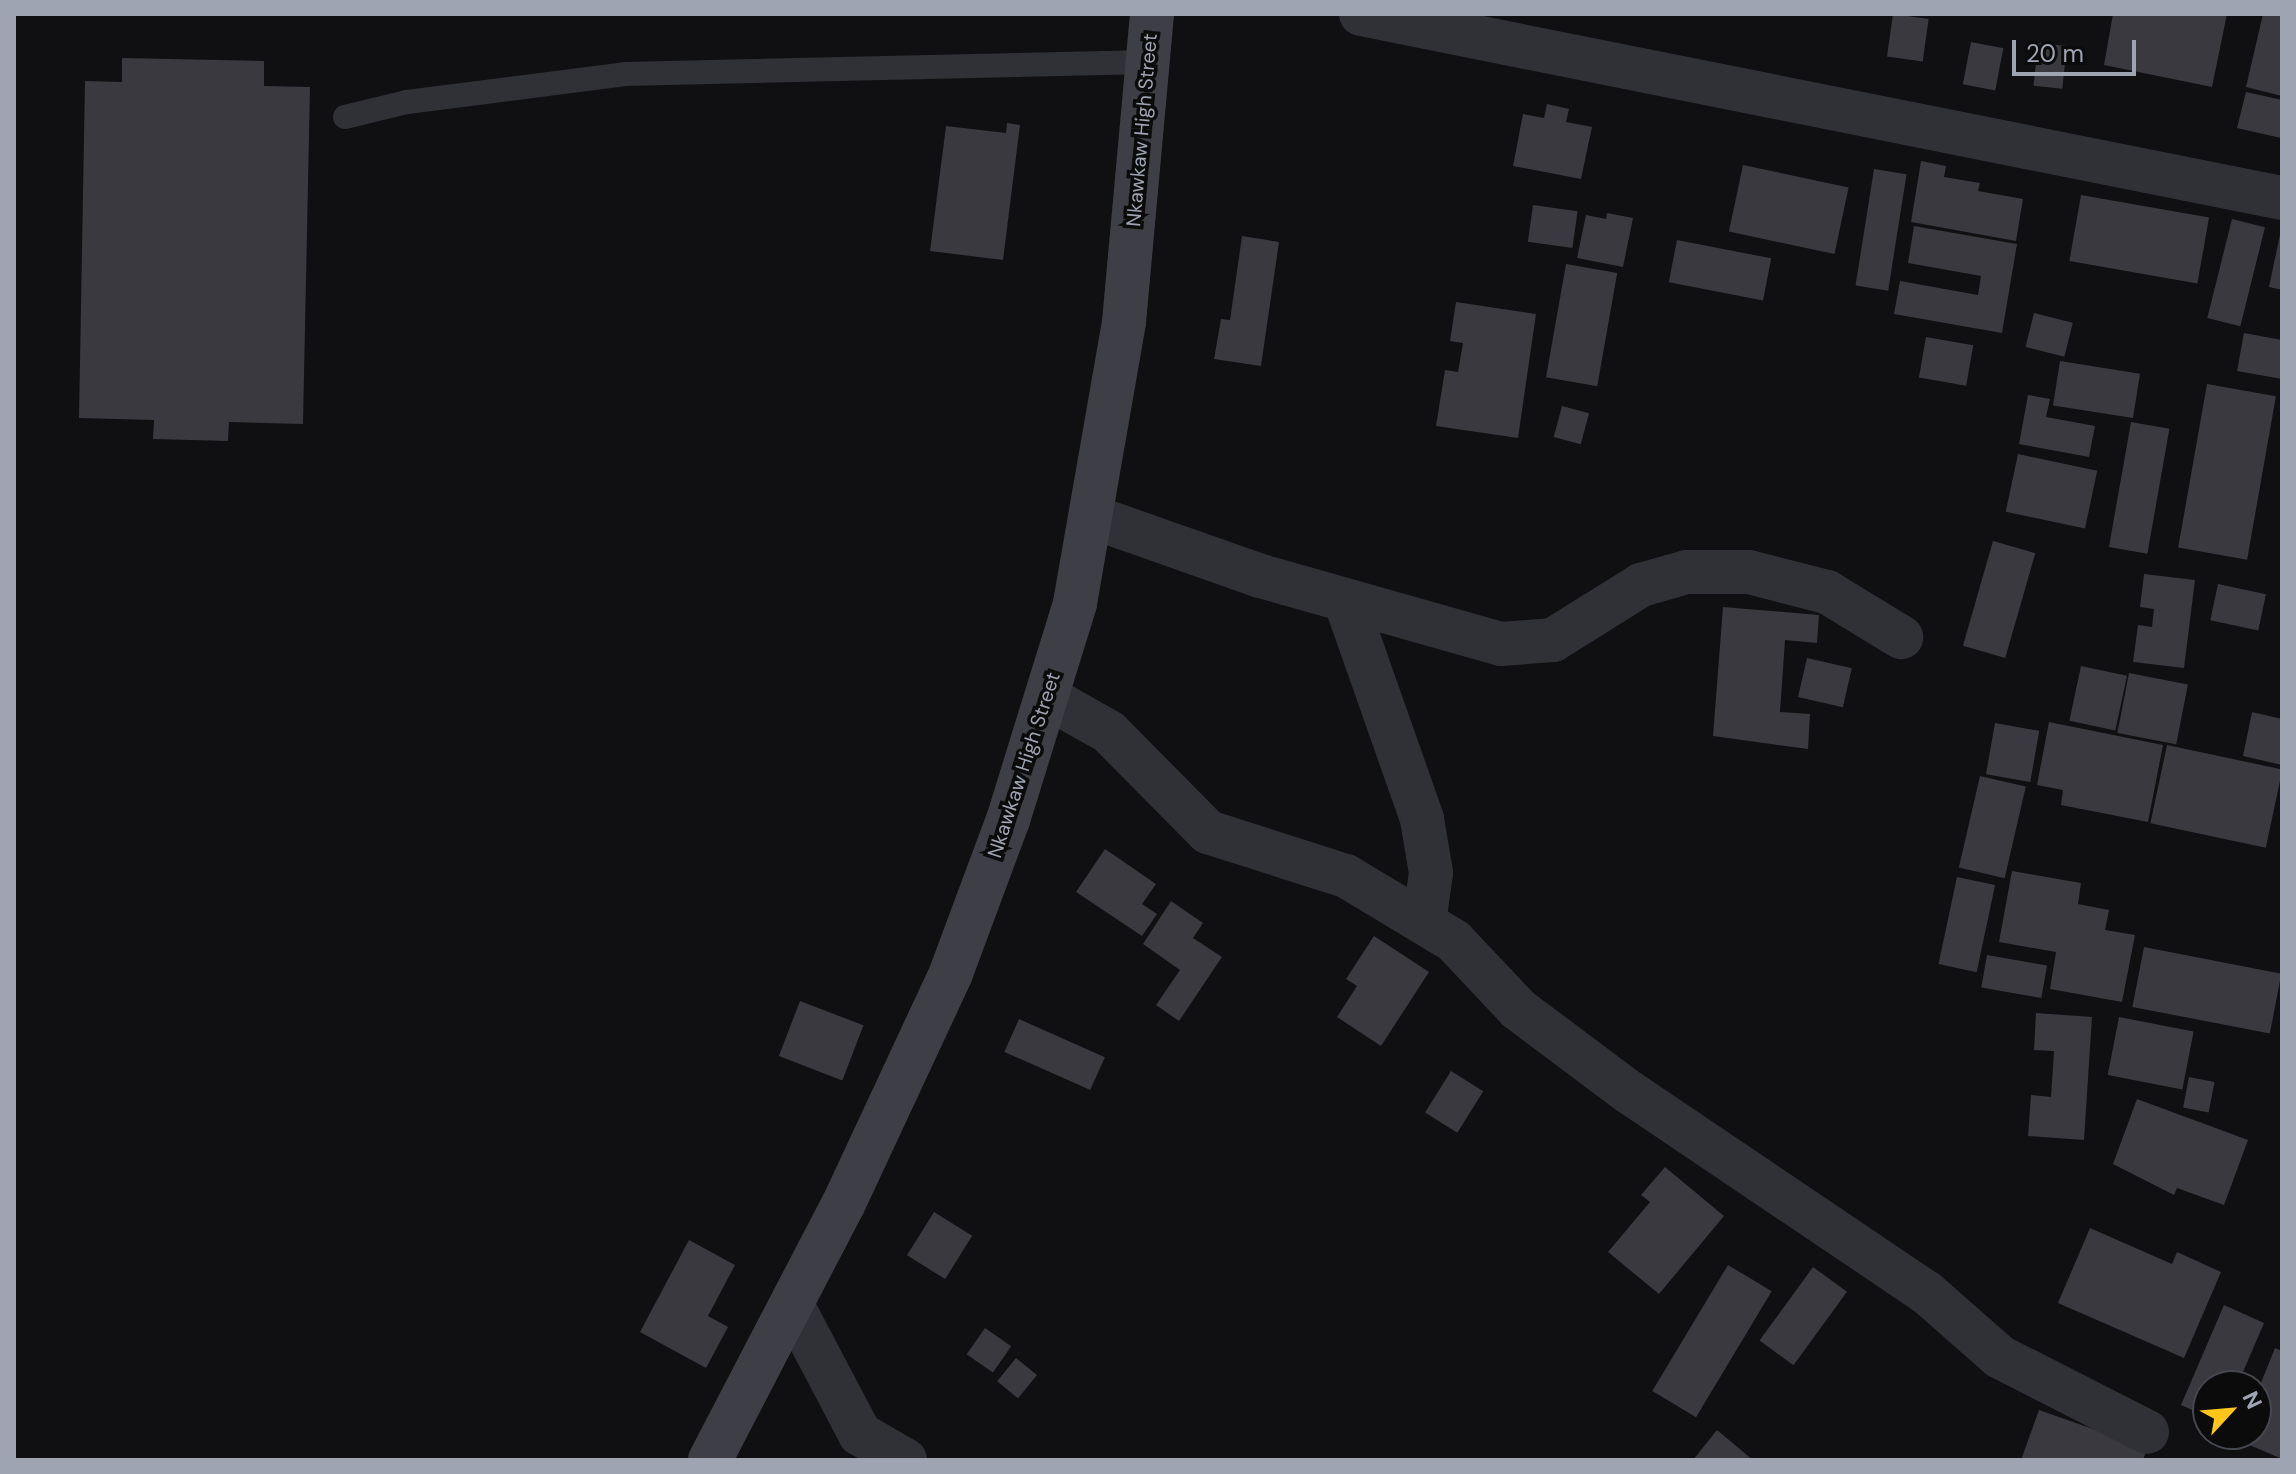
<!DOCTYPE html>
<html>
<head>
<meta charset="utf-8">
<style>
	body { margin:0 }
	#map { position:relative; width:2296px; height:1474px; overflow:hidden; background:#100f11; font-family:"DM Sans",sans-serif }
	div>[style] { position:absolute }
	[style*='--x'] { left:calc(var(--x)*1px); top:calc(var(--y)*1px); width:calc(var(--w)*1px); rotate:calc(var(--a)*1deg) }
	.building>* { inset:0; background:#39393f; transform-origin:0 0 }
	.service>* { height:24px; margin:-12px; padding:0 12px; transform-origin:12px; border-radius:12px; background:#303136 }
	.minor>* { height:44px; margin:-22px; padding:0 22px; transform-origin:22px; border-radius:22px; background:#303136 }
	.secondary>* { height:44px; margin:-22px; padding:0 22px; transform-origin:22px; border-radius:22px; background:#3e3f46 }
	span { translate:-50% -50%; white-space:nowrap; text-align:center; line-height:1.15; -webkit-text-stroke:7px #0b0b0c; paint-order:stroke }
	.street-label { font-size:20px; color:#9fa4b3 }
	.frame { position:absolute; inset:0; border:16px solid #9fa4b3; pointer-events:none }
	.north { position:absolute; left:2192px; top:1370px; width:80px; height:80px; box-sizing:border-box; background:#0b0b0c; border:2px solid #46484f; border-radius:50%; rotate:64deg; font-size:22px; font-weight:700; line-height:32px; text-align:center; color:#9fa4b3 }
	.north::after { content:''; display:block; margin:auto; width:28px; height:36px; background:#fec61b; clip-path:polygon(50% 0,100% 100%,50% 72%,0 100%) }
	.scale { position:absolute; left:2012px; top:40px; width:124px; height:36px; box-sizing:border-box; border:4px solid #9fa4b3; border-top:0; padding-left:10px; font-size:24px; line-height:28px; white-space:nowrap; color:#9fa4b3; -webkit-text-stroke:6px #0b0b0c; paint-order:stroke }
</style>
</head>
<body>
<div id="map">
	<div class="building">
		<i style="left:1893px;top:14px;width:36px;height:43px;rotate:8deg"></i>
		<i style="clip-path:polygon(2113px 14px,2227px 14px,2212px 87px,2104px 65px)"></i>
		<i style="clip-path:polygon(2263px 14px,2282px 14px,2282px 96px,2246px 87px)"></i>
		<i style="left:1971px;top:42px;width:33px;height:43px;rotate:11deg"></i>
		<i style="left:2038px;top:43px;width:29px;height:43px;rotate:6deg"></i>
		<i style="clip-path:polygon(122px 58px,264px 61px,264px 86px,310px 87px,303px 424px,229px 422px,228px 441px,153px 439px,154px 420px,79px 418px,85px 81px,122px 82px)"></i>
		<i style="clip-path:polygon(2246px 92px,2282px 100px,2281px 138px,2237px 128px)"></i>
		<i style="clip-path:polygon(1547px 104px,1569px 109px,1566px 122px,1592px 127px,1581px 179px,1513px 166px,1523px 114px,1544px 118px)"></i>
		<i style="clip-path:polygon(1007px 123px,1020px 125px,1003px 260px,930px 251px,946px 126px,1006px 133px)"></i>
		<i style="clip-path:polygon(1921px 161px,1946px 166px,1944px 177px,1980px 183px,1978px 191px,2023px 199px,2016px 241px,1911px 222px)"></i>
		<i style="left:1743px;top:165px;width:108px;height:68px;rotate:12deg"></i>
		<i style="left:1874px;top:169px;width:33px;height:118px;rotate:9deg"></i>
		<i style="left:2081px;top:195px;width:130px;height:67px;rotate:10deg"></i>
		<i style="left:1533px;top:205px;width:45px;height:37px;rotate:8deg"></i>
		<i style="clip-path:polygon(1607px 213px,1633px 218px,1623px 267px,1577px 258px,1586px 215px,1606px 219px)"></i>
		<i style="left:2232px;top:219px;width:34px;height:102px;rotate:14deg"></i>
		<i style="clip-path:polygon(2282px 225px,2282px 290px,2269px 287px)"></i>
		<i style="clip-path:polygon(1914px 226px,2017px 244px,2002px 333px,1894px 314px,1900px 281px,1978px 295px,1981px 276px,1908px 263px)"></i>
		<i style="clip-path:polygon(1242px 236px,1279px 242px,1261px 366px,1214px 359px,1221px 319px,1230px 320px)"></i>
		<i style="left:1677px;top:240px;width:96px;height:43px;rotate:11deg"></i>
		<i style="left:1566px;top:264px;width:52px;height:115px;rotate:10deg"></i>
		<i style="clip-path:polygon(1456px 302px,1536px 314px,1518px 438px,1436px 426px,1445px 370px,1458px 372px,1463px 343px,1450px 341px)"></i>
		<i style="left:2034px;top:313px;width:40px;height:35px;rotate:14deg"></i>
		<i style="clip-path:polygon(2244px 333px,2282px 340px,2282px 379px,2237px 371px)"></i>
		<i style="left:1926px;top:337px;width:48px;height:41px;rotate:10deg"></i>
		<i style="left:2060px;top:361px;width:81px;height:45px;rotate:9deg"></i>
		<i style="left:2207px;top:384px;width:70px;height:166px;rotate:10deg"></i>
		<i style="clip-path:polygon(2028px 395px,2050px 399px,2046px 417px,2095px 426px,2089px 457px,2019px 444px)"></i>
		<i style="left:1562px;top:406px;width:28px;height:32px;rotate:15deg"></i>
		<i style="left:2131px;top:422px;width:39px;height:127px;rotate:10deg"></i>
		<i style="left:2018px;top:454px;width:81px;height:59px;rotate:12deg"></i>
		<i style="left:1993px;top:541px;width:44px;height:109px;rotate:16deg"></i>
		<i style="clip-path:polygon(2144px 574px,2195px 580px,2184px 668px,2133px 662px,2138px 625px,2152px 627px,2154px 609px,2140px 607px)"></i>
		<i style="left:2218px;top:584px;width:49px;height:37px;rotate:12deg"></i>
		<i style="clip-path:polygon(1723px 607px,1819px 615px,1817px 643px,1785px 640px,1780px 712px,1810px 714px,1808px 749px,1713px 736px)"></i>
		<i style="left:1807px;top:658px;width:46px;height:40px;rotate:13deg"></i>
		<i style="left:2081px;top:666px;width:47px;height:56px;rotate:12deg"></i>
		<i style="left:2129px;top:673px;width:60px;height:61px;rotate:11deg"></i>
		<i style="clip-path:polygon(2252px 712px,2282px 719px,2282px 765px,2243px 756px)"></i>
		<i style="clip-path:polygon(2049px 722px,2163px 745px,2148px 822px,2061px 805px,2063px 790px,2037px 785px)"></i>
		<i style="left:1995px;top:723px;width:45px;height:52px;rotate:10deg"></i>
		<i style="left:2167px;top:745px;width:118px;height:80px;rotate:12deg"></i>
		<i style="left:1980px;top:776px;width:47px;height:94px;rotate:13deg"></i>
		<i style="clip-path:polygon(1105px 849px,1156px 884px,1142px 904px,1157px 914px,1142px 936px,1076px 892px)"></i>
		<i style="clip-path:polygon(2012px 871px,2081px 883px,2078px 904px,2109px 910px,2105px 930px,2135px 935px,2122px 1002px,2050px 989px,2056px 952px,1999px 942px)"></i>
		<i style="left:1957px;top:877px;width:39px;height:89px;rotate:12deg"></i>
		<i style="clip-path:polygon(1171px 901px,1203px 923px,1193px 938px,1222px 957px,1179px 1021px,1156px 1005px,1180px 970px,1143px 944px)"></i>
		<i style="clip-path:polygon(1374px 936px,1429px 972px,1381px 1046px,1337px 1017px,1357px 986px,1346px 979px)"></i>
		<i style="left:2144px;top:947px;width:140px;height:61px;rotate:11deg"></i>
		<i style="left:1987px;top:955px;width:61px;height:33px;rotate:10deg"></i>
		<i style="left:800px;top:1001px;width:68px;height:59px;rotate:21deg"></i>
		<i style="clip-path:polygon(2036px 1013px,2092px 1017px,2084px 1140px,2028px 1136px,2031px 1095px,2051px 1097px,2054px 1051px,2034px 1050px)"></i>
		<i style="left:2119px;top:1017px;width:76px;height:59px;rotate:11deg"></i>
		<i style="left:1019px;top:1019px;width:94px;height:36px;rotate:24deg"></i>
		<i style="left:1451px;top:1071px;width:38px;height:49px;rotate:32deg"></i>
		<i style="left:2189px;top:1077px;width:26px;height:31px;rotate:11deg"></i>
		<i style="clip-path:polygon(2137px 1099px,2248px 1140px,2224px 1205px,2177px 1188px,2174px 1195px,2113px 1164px)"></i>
		<i style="clip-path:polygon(1665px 1167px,1724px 1216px,1659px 1294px,1608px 1252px,1650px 1202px,1641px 1195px)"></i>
		<i style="left:934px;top:1212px;width:45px;height:51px;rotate:32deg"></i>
		<i style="clip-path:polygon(2090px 1228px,2172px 1264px,2177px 1252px,2221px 1272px,2184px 1358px,2058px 1303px)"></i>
		<i style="clip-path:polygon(689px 1240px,735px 1265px,708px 1316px,728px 1327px,706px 1368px,640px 1332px)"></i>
		<i style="left:1728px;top:1265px;width:51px;height:147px;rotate:31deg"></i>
		<i style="left:1813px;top:1267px;width:42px;height:91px;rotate:36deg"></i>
		<i style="clip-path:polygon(2224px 1305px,2264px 1323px,2237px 1386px,2208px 1386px,2208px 1417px,2181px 1405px)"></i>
		<i style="left:985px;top:1328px;width:32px;height:32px;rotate:35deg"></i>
		<i style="clip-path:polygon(2275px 1348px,2282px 1351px,2282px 1459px,2238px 1440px,2240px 1434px,2256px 1434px,2256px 1395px)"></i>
		<i style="left:1016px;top:1358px;width:27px;height:30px;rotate:39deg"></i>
		<i style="clip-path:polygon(2039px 1410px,2147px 1448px,2143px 1460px,2021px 1460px)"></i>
		<i style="clip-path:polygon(1717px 1430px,1753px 1460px,1693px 1460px)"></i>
	</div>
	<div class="service">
		<i style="--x:345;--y:117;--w:64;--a:-13.6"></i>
		<i style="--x:407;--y:102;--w:220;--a:-7.3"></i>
		<i style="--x:625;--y:74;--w:524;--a:-1.31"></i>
	</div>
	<div class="minor">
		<i style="--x:1361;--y:14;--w:939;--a:11.3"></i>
		<i style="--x:1093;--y:517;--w:178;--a:19.4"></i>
		<i style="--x:1261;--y:576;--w:249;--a:15.8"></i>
		<i style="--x:1501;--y:644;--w:52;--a:-4.4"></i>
		<i style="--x:1553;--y:640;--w:104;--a:-32"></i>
		<i style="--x:1641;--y:585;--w:48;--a:-15.8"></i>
		<i style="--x:1687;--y:572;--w:62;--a:0"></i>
		<i style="--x:1749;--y:572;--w:81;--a:14.4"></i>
		<i style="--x:1827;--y:592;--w:87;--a:31.3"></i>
		<i style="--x:1345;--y:600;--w:232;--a:70.6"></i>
		<i style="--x:1422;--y:819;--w:55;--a:80.5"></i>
		<i style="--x:1431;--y:873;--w:50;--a:98"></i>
		<i style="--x:1047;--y:697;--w:71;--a:29.4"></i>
		<i style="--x:1109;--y:732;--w:141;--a:45.3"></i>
		<i style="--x:1208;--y:832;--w:145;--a:17.7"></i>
		<i style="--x:1346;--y:876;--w:126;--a:31"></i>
		<i style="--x:1454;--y:941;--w:93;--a:46.7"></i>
		<i style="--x:1518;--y:1009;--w:139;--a:36.8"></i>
		<i style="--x:1629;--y:1092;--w:358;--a:34"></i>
		<i style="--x:1926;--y:1292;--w:98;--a:41.3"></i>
		<i style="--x:2000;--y:1357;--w:165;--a:27"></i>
		<i style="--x:792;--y:1305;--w:146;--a:62.2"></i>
		<i style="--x:860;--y:1434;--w:52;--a:30"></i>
	</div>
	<div class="secondary">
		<i style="--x:710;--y:1460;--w:288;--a:-62.5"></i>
		<i style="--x:843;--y:1205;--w:256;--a:-65"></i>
		<i style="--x:951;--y:973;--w:163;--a:-69.6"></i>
		<i style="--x:1008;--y:820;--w:227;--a:-72.8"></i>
		<i style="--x:1075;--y:603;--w:285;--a:-80.1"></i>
		<i style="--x:1124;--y:322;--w:309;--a:-84.8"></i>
	</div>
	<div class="street-label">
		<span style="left:1142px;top:130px;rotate:-85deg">Nkawkaw High Street</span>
		<span style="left:1024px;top:765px;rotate:-72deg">Nkawkaw High Street</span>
	</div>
	<div class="frame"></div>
	<div class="north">N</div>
	<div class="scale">20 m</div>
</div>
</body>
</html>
